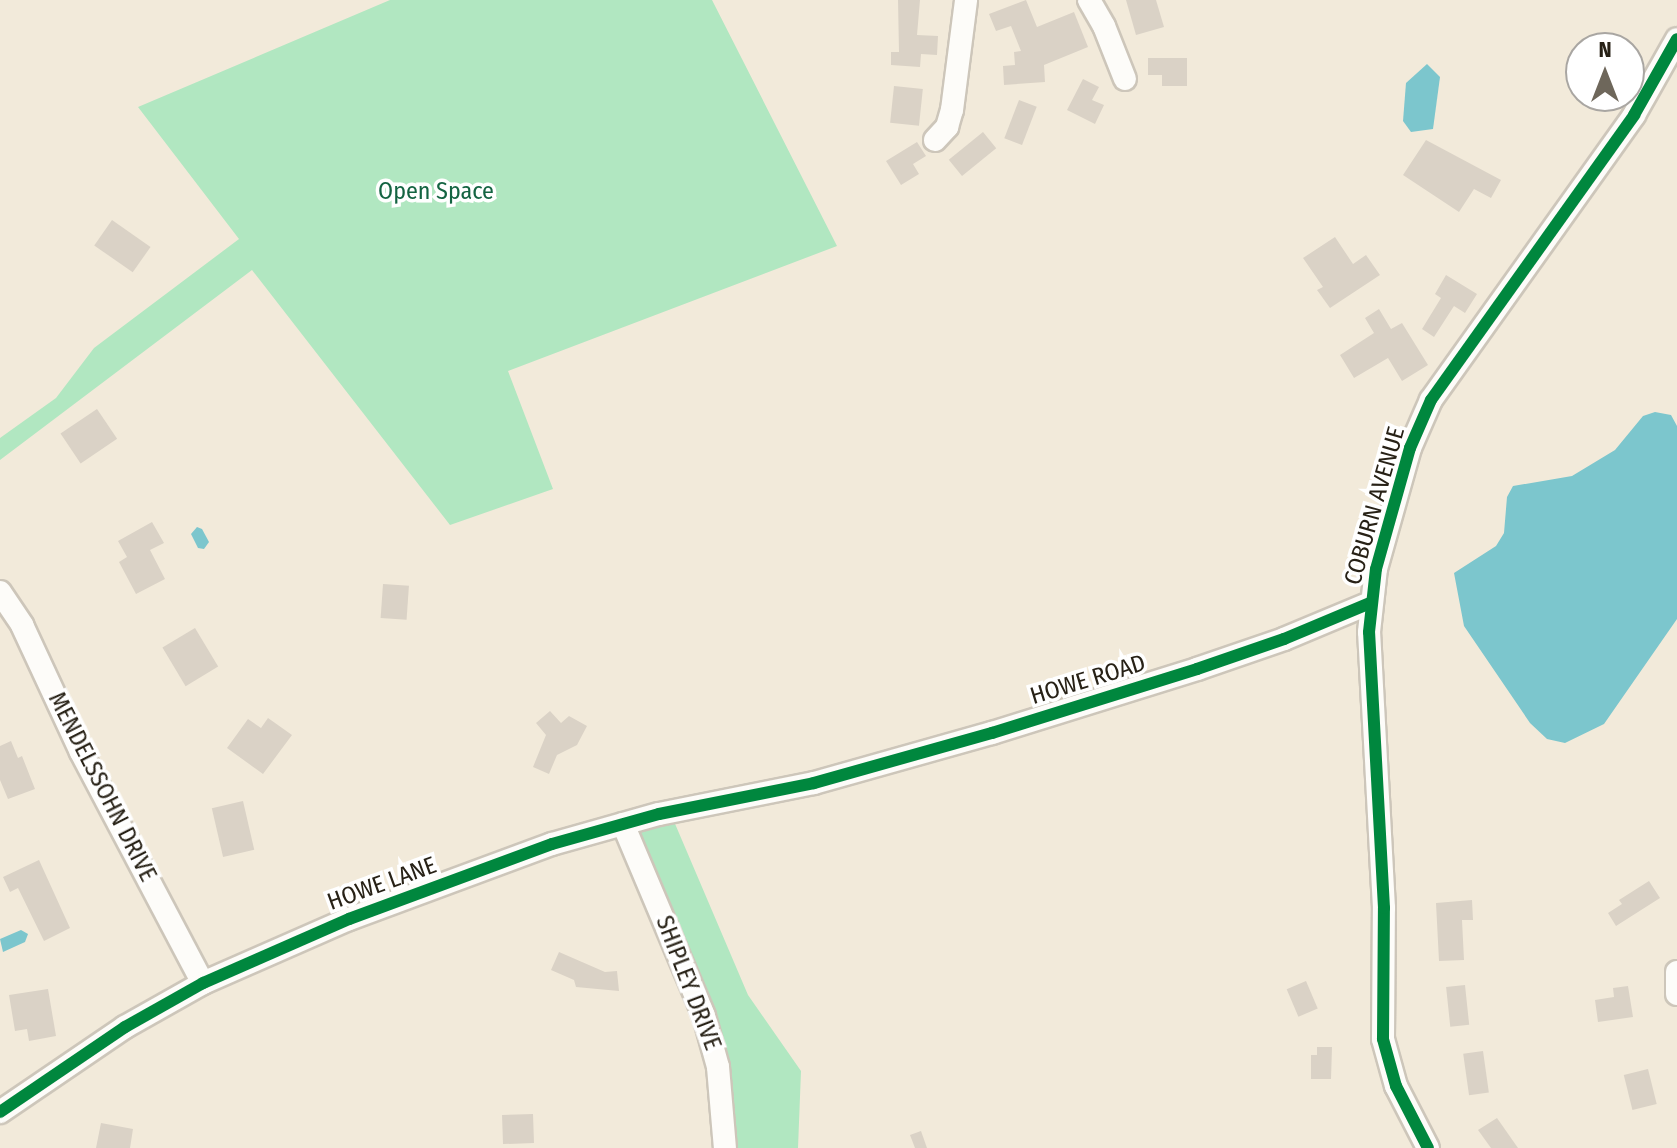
<!DOCTYPE html>
<html>
<head>
<meta charset="utf-8">
<style>
	body { margin:0 }
	#map { position:relative; width:1677px; height:1148px; overflow:hidden; background:#f2eada; font-family:"Fira Sans Condensed",sans-serif }
	div>[style] { position:absolute }
	[style*='--x'] { left:calc(var(--x)*1px); top:calc(var(--y)*1px); width:calc(var(--w)*1px); rotate:calc(var(--a)*1deg) }
	.green>* { inset:0; background:#b1e7c1 }
	.water>* { inset:0; background:#7cc6cd }
	.building>* { inset:0; background:#dad2c6; transform-origin:0 0 }
	.roads { filter:drop-shadow(2px 0 #cdc6ba) drop-shadow(-2px 0 #cdc6ba) drop-shadow(0 2px #cdc6ba) drop-shadow(0 -2px #cdc6ba) }
	.minor>* { height:22px; margin:-11px; padding:0 11px; transform-origin:11px; border-radius:11px; background:#fdfcf9 }
	.cycleway>* { height:12px; margin:-6px; padding:0 6px; transform-origin:6px; border-radius:6px; background:#00873e }
	span { translate:-50% -50%; white-space:nowrap; text-align:center; line-height:1.15; -webkit-text-stroke:7px #fff; paint-order:stroke }
	.park-label { font-size:24px; color:#146442 }
	.street-label { font-size:24px; color:#272116 }
	.north { position:absolute; left:1565px; top:32px; width:80px; height:80px; box-sizing:border-box; background:#fff; border:2px solid #a9a6a2; border-radius:50%; rotate:0deg; font-size:22px; font-weight:700; line-height:32px; text-align:center; color:#272116 }
	.north::after { content:''; display:block; margin:auto; width:28px; height:36px; background:#6e675b; clip-path:polygon(50% 0,100% 100%,50% 72%,0 100%) }
</style>
</head>
<body>
<div id="map">
	<div class="green">
		<i style="clip-path:polygon(390px 0,712px 0,837px 246px,508px 371px,553px 489px,450px 525px,252px 270px,0 460px,0 438px,56px 398px,94px 348px,239px 239px,138px 107px)"></i>
		<i style="clip-path:polygon(670px 812px,748px 995px,801px 1071px,798px 1148px,725px 1148px,718px 1067px,623px 824px)"></i>
	</div>
	<div class="water">
		<i style="clip-path:polygon(1427px 64px,1440px 77px,1433px 129px,1411px 132px,1403px 121px,1406px 83px)"></i>
		<i style="clip-path:polygon(1655px 412px,1671px 415px,1677px 426px,1677px 619px,1604px 724px,1565px 743px,1547px 739px,1530px 723px,1464px 626px,1454px 573px,1496px 546px,1504px 533px,1507px 497px,1513px 486px,1572px 476px,1615px 450px,1643px 416px)"></i>
		<i style="clip-path:polygon(197px 527px,202px 529px,209px 542px,204px 549px,198px 548px,191px 534px)"></i>
		<i style="clip-path:polygon(21px 930px,28px 934px,25px 942px,3px 952px,0 939px)"></i>
	</div>
	<div class="building">
		<i style="clip-path:polygon(898px 0,920px 0,917px 35px,938px 36px,937px 55px,921px 54px,920px 67px,891px 65px,891px 52px,899px 52px)"></i>
		<i style="clip-path:polygon(1026px 0,1037px 27px,1074px 12px,1088px 47px,1044px 65px,1045px 82px,1004px 85px,1003px 66px,1015px 65px,1014px 52px,1021px 51px,1011px 26px,996px 31px,989px 14px)"></i>
		<i style="clip-path:polygon(1126px 0,1156px 0,1164px 27px,1136px 35px)"></i>
		<i style="clip-path:polygon(1148px 58px,1187px 58px,1187px 86px,1162px 86px,1162px 75px,1148px 75px)"></i>
		<i style="clip-path:polygon(1083px 79px,1099px 87px,1092px 100px,1104px 105px,1095px 124px,1067px 110px)"></i>
		<i style="left:894px;top:86px;width:29px;height:37px;rotate:6deg"></i>
		<i style="left:1019px;top:100px;width:19px;height:41px;rotate:21deg"></i>
		<i style="left:983px;top:132px;width:21px;height:44px;rotate:51deg"></i>
		<i style="clip-path:polygon(1426px 140px,1501px 180px,1491px 198px,1474px 189px,1459px 212px,1403px 175px)"></i>
		<i style="clip-path:polygon(917px 142px,926px 156px,913px 164px,919px 174px,901px 185px,886px 161px)"></i>
		<i style="left:112px;top:220px;width:47px;height:31px;rotate:35deg"></i>
		<i style="clip-path:polygon(1335px 237px,1353px 264px,1366px 255px,1380px 275px,1330px 308px,1317px 290px,1323px 287px,1303px 258px)"></i>
		<i style="clip-path:polygon(1446px 275px,1477px 294px,1465px 313px,1454px 306px,1434px 337px,1422px 329px,1441px 298px,1435px 294px)"></i>
		<i style="clip-path:polygon(1379px 309px,1391px 329px,1402px 323px,1428px 365px,1402px 381px,1388px 358px,1354px 378px,1340px 355px,1374px 333px,1365px 318px)"></i>
		<i style="left:97px;top:409px;width:36px;height:44px;rotate:56deg"></i>
		<i style="clip-path:polygon(152px 522px,164px 543px,150px 550px,165px 579px,136px 594px,119px 562px,127px 557px,118px 541px)"></i>
		<i style="left:383px;top:584px;width:26px;height:34px;rotate:4deg"></i>
		<i style="left:195px;top:628px;width:45px;height:38px;rotate:59deg"></i>
		<i style="clip-path:polygon(550px 711px,561px 723px,569px 716px,587px 726px,577px 745px,557px 755px,549px 774px,533px 767px,546px 735px,536px 723px)"></i>
		<i style="clip-path:polygon(268px 718px,292px 735px,263px 774px,227px 748px,248px 719px,261px 728px)"></i>
		<i style="clip-path:polygon(11px 741px,18px 758px,22px 756px,35px 789px,8px 799px,0 780px,0 746px)"></i>
		<i style="left:243px;top:801px;width:50px;height:32px;rotate:77deg"></i>
		<i style="clip-path:polygon(39px 860px,70px 928px,44px 941px,18px 888px,10px 892px,3px 877px)"></i>
		<i style="clip-path:polygon(1649px 881px,1660px 898px,1616px 926px,1608px 913px,1622px 904px,1619px 900px)"></i>
		<i style="clip-path:polygon(1472px 900px,1473px 920px,1462px 920px,1464px 960px,1439px 961px,1436px 903px)"></i>
		<i style="clip-path:polygon(559px 952px,605px 972px,617px 971px,619px 991px,576px 987px,574px 980px,551px 970px)"></i>
		<i style="left:1306px;top:981px;width:30px;height:21px;rotate:67deg"></i>
		<i style="left:1465px;top:985px;width:40px;height:19px;rotate:84deg"></i>
		<i style="clip-path:polygon(1628px 986px,1633px 1017px,1598px 1022px,1595px 1000px,1614px 997px,1613px 988px)"></i>
		<i style="clip-path:polygon(48px 989px,56px 1036px,29px 1041px,27px 1029px,15px 1031px,9px 995px)"></i>
		<i style="clip-path:polygon(1317px 1047px,1332px 1047px,1331px 1079px,1311px 1079px,1311px 1055px,1317px 1055px)"></i>
		<i style="left:1483px;top:1051px;width:42px;height:20px;rotate:82deg"></i>
		<i style="left:1648px;top:1069px;width:36px;height:25px;rotate:76deg"></i>
		<i style="left:533px;top:1114px;width:29px;height:31px;rotate:88deg"></i>
		<i style="clip-path:polygon(1497px 1118px,1518px 1148px,1491px 1148px,1478px 1130px)"></i>
		<i style="clip-path:polygon(101px 1123px,133px 1129px,130px 1148px,96px 1148px)"></i>
		<i style="clip-path:polygon(921px 1131px,927px 1148px,915px 1148px,910px 1135px)"></i>
	</div>
	<div class="roads">
		<div class="minor">
			<i style="--x:1089;--y:0;--w:30;--a:60"></i>
			<i style="--x:1104;--y:26;--w:57;--a:68.4"></i>
			<i style="--x:935;--y:140;--w:18;--a:-47"></i>
			<i style="--x:947;--y:127;--w:18;--a:-74"></i>
			<i style="--x:952;--y:110;--w:111;--a:-82.7"></i>
			<i style="--x:0;--y:592;--w:40;--a:56"></i>
			<i style="--x:22;--y:625;--w:140;--a:65.1"></i>
			<i style="--x:81;--y:752;--w:261;--a:62.2"></i>
			<i style="--x:623;--y:824;--w:208;--a:67.1"></i>
			<i style="--x:704;--y:1016;--w:53;--a:74.6"></i>
			<i style="--x:718;--y:1067;--w:81;--a:85.1"></i>
			<i style="--x:1677;--y:972;--w:22;--a:90"></i>
			<i style="--x:0;--y:1112;--w:151;--a:-34.2"></i>
			<i style="--x:125;--y:1027;--w:90;--a:-29.4"></i>
			<i style="--x:203;--y:983;--w:159;--a:-23.7"></i>
			<i style="--x:349;--y:919;--w:216;--a:-20.3"></i>
			<i style="--x:552;--y:844;--w:111;--a:-15.7"></i>
			<i style="--x:659;--y:814;--w:158;--a:-11.3"></i>
			<i style="--x:814;--y:783;--w:185;--a:-15.7"></i>
			<i style="--x:992;--y:733;--w:215;--a:-17.3"></i>
			<i style="--x:1197;--y:669;--w:92;--a:-19"></i>
			<i style="--x:1284;--y:639;--w:93;--a:-22.7"></i>
			<i style="--x:1428;--y:1148;--w:70;--a:-117.3"></i>
			<i style="--x:1396;--y:1086;--w:49;--a:-105.5"></i>
			<i style="--x:1383;--y:1039;--w:131;--a:-89.6"></i>
			<i style="--x:1384;--y:908;--w:276;--a:-93.1"></i>
			<i style="--x:1369;--y:632;--w:63;--a:-83.7"></i>
			<i style="--x:1376;--y:569;--w:126;--a:-74.3"></i>
			<i style="--x:1410;--y:448;--w:52;--a:-66.4"></i>
			<i style="--x:1431;--y:400;--w:350;--a:-54.5"></i>
			<i style="--x:1634;--y:115;--w:87;--a:-60.5"></i>
		</div>
	</div>
	<div class="cycleway">
		<i style="--x:0;--y:1112;--w:151;--a:-34.2"></i>
		<i style="--x:125;--y:1027;--w:90;--a:-29.4"></i>
		<i style="--x:203;--y:983;--w:159;--a:-23.7"></i>
		<i style="--x:349;--y:919;--w:216;--a:-20.3"></i>
		<i style="--x:552;--y:844;--w:111;--a:-15.7"></i>
		<i style="--x:659;--y:814;--w:158;--a:-11.3"></i>
		<i style="--x:814;--y:783;--w:185;--a:-15.7"></i>
		<i style="--x:992;--y:733;--w:215;--a:-17.3"></i>
		<i style="--x:1197;--y:669;--w:92;--a:-19"></i>
		<i style="--x:1284;--y:639;--w:93;--a:-22.7"></i>
		<i style="--x:1428;--y:1148;--w:70;--a:-117.3"></i>
		<i style="--x:1396;--y:1086;--w:49;--a:-105.5"></i>
		<i style="--x:1383;--y:1039;--w:131;--a:-89.6"></i>
		<i style="--x:1384;--y:908;--w:276;--a:-93.1"></i>
		<i style="--x:1369;--y:632;--w:63;--a:-83.7"></i>
		<i style="--x:1376;--y:569;--w:126;--a:-74.3"></i>
		<i style="--x:1410;--y:448;--w:52;--a:-66.4"></i>
		<i style="--x:1431;--y:400;--w:350;--a:-54.5"></i>
		<i style="--x:1634;--y:115;--w:87;--a:-60.5"></i>
	</div>
	<div class="park-label">
		<span style="left:436px;top:192px">Open Space</span>
	</div>
	<div class="street-label">
		<span style="left:1375px;top:506px;rotate:-74deg">COBURN AVENUE</span>
		<span style="left:1088px;top:680px;rotate:-17deg">HOWE ROAD</span>
		<span style="left:102px;top:787px;rotate:63deg">MENDELSSOHN DRIVE</span>
		<span style="left:382px;top:884px;rotate:-20deg">HOWE LANE</span>
		<span style="left:688px;top:983px;rotate:69deg">SHIPLEY DRIVE</span>
	</div>
	<div class="north">N</div>
</div>
</body>
</html>
